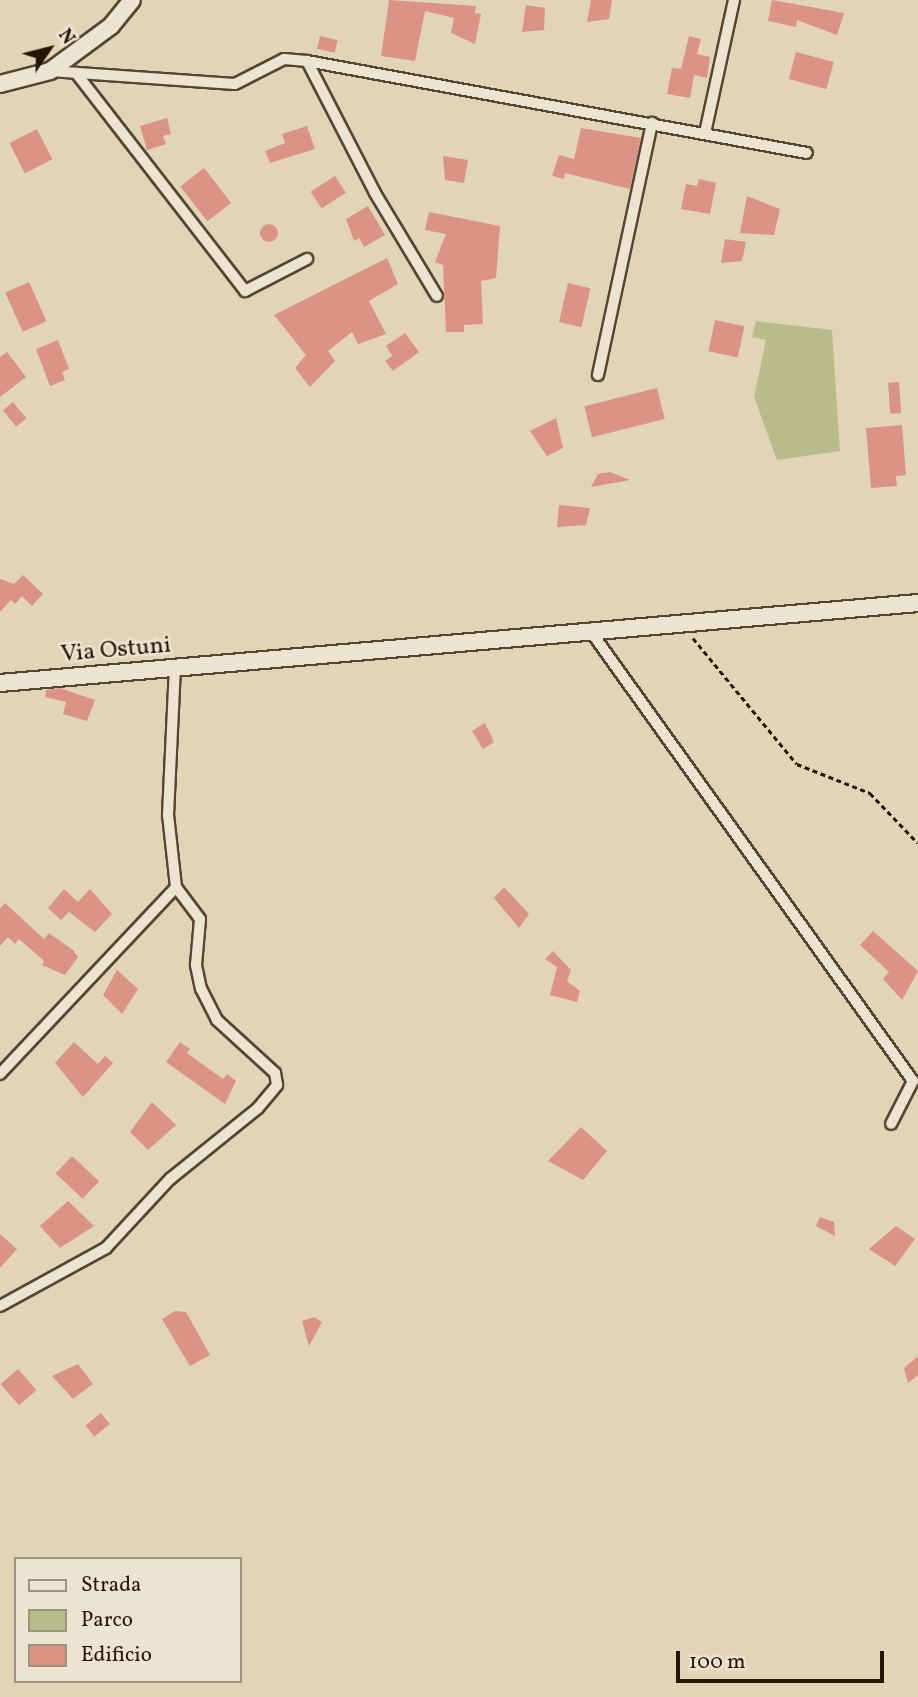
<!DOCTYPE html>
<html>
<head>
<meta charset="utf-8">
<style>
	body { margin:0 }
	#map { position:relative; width:918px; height:1697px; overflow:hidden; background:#e2d5b7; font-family:Vollkorn,serif }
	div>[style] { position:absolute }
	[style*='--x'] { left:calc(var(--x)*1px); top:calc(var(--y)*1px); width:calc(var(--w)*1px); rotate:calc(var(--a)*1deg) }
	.green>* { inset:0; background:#b8bc8b }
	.building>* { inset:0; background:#da9384; transform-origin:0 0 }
	.round { border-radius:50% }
	.path>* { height:2.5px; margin-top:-1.25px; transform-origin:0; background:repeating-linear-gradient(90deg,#251604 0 5px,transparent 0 8.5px) }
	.roads { filter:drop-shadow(2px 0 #544631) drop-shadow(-2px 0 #544631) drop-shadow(0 2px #544631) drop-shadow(0 -2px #544631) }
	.minor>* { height:10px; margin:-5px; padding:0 5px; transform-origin:5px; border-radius:5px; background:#ece4d0 }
	.secondary>* { height:16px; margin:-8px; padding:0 8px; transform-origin:8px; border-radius:8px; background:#ece4d0 }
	span { translate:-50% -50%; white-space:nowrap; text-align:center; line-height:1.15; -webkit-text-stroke:5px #ece4d0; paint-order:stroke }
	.street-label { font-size:24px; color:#251604 }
	.legend { position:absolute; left:14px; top:1557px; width:228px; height:126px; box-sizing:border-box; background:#ece4d0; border:2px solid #9c927e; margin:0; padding:9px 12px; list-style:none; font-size:21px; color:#251604 }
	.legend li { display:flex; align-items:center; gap:14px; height:35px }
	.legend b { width:35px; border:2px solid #9c927e }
	.north { position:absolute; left:14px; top:14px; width:70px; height:70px; -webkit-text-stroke:5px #ece4d0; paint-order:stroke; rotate:55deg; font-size:19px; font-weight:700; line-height:28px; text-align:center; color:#251604 }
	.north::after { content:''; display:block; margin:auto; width:24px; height:32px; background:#251604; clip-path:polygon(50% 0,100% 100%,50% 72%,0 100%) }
	.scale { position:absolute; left:676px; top:1651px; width:208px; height:32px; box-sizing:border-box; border:4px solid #251604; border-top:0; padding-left:9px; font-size:21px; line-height:24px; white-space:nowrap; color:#251604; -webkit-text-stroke:5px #ece4d0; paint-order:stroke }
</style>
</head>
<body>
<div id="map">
	<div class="green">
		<i style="clip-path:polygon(756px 321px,832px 330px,840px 451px,777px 460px,754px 397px,766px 340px,752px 337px)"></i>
	</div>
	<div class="building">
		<i style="clip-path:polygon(389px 0,476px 6px,475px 13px,481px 14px,475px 44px,451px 33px,454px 18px,425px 11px,415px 61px,381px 56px)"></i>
		<i style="clip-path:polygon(591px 0,612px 0,609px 19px,587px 22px)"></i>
		<i style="clip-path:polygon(772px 0,844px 13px,837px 35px,797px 20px,796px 27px,768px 21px)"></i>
		<i style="clip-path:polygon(526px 5px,545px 8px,544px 30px,522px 32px)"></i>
		<i style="left:320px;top:36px;width:18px;height:13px;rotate:13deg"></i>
		<i style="clip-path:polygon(689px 36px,701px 39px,697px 54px,710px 57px,707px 78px,694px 75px,690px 98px,667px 94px,672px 68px,681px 69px)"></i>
		<i style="left:796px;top:52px;width:39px;height:28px;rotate:15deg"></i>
		<i style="clip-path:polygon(167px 118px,171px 134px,163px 136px,166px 144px,147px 150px,140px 126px)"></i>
		<i style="clip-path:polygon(307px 126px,315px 149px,270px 163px,265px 151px,285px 143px,282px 134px)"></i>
		<i style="clip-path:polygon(581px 128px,641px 138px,630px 189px,565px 173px,564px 179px,552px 176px,559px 155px,574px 159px)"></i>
		<i style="left:37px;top:129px;width:34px;height:31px;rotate:63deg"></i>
		<i style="clip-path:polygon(443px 156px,468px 160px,464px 183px,445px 180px)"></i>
		<i style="left:204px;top:168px;width:44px;height:30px;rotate:52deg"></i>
		<i style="left:335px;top:176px;width:20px;height:29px;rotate:57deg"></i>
		<i style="clip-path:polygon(699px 179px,716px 183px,710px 214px,681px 209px,686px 184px,697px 186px)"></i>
		<i style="clip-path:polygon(747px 196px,780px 209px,774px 235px,740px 233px)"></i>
		<i style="clip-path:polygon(368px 206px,385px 235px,364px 247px,359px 238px,354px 241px,346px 219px)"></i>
		<i style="clip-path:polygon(429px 212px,500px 226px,496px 278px,481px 281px,483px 324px,464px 325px,464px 332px,446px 332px,443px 265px,435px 262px,446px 234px,425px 230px)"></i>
		<i class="round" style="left:260px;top:224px;width:18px;height:18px"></i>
		<i style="clip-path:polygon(725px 239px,746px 242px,742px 261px,721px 263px)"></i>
		<i style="clip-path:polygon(387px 258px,398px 284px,369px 301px,386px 334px,358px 344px,352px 332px,328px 351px,335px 361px,310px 387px,295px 368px,306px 355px,274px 315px)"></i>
		<i style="left:29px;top:282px;width:43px;height:26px;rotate:66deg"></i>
		<i style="left:568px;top:283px;width:23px;height:40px;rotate:13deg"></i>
		<i style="left:715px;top:320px;width:30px;height:32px;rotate:12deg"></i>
		<i style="clip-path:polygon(405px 333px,419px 352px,393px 371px,385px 361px,392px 356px,386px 346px)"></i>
		<i style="clip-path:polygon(58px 340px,69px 369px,62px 372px,65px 380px,50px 386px,36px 349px)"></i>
		<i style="clip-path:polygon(7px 352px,26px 377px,0 397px,0 357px)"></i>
		<i style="left:899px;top:382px;width:31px;height:11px;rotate:86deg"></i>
		<i style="left:657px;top:388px;width:32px;height:75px;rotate:76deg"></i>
		<i style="left:13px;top:402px;width:21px;height:13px;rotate:51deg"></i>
		<i style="clip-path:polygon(556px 418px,563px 448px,547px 456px,530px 431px)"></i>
		<i style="clip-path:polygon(902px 425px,906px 475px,896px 476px,897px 486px,871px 488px,866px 428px)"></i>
		<i style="clip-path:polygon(610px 472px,630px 480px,591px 487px,598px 474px)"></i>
		<i style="clip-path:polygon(559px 505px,590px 508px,586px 525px,557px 527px)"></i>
		<i style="clip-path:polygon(23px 575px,43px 594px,32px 606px,22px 596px,15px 604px,11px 600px,0 612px,0 579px,14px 584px)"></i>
		<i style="clip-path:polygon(60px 688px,95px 700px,87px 721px,63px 714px,66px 702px,45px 697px,46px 690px)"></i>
		<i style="clip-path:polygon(485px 723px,494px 742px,483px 749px,472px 731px)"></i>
		<i style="clip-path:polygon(504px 887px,529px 914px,519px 928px,494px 898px)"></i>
		<i style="clip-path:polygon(64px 889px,78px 902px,90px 889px,112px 914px,95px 932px,69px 912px,61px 920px,48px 908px)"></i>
		<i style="clip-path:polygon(5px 903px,44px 939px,49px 933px,73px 950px,78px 957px,65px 975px,42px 965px,44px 961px,19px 939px,15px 944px,8px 937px,0 946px,0 909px)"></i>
		<i style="clip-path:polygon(873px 931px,918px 971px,902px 1000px,883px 979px,889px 972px,860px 945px)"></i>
		<i style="clip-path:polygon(553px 951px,571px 970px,567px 981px,580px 991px,577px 1002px,550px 995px,557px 967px,545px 959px)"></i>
		<i style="clip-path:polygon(117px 970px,138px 989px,122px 1014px,103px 995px)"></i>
		<i style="clip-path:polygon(74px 1042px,98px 1064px,105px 1056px,113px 1063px,83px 1097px,55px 1063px)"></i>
		<i style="clip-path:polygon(180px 1042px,190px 1049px,187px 1053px,223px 1079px,227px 1074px,236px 1081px,225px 1104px,166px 1062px)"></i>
		<i style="clip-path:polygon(152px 1102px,176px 1125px,148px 1150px,130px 1132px)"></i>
		<i style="clip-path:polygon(581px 1127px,607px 1151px,583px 1180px,548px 1161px)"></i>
		<i style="left:72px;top:1156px;width:37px;height:24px;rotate:43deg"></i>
		<i style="clip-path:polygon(68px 1201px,94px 1226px,60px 1248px,40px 1226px)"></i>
		<i style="clip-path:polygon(820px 1217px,834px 1222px,835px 1236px,816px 1226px)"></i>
		<i style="clip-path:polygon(896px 1226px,915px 1239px,895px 1266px,869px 1249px)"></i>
		<i style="clip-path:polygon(0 1234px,17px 1249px,0 1268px)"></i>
		<i style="clip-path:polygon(175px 1311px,186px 1312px,210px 1355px,190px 1366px,162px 1319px)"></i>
		<i style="clip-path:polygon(314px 1317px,322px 1322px,309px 1346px,302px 1321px)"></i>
		<i style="clip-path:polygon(918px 1356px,918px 1375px,908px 1383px,904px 1368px)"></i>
		<i style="clip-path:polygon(78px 1364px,93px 1384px,73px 1399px,52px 1376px)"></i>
		<i style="left:18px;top:1369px;width:28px;height:23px;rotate:49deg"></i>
		<i style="left:101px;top:1413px;width:14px;height:20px;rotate:51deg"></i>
	</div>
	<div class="path">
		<i style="--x:693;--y:638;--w:163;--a:50.5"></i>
		<i style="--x:797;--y:764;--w:79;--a:21.7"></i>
		<i style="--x:870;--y:793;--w:69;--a:46.2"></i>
	</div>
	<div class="roads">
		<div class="minor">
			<i style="--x:307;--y:61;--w:508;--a:10.43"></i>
			<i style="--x:50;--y:71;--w:185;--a:4"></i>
			<i style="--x:235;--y:84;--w:55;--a:-27"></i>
			<i style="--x:284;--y:59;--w:23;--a:5"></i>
			<i style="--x:307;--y:61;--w:148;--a:62.7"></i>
			<i style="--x:375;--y:193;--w:120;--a:59"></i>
			<i style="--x:76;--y:73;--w:276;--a:52.2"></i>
			<i style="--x:245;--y:291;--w:70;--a:-27.3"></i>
			<i style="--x:705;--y:133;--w:136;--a:-77.7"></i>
			<i style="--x:598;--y:375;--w:258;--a:-77.9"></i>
			<i style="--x:589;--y:629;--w:556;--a:54.37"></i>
			<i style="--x:913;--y:1081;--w:48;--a:117.1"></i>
			<i style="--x:0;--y:1074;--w:257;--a:-46.7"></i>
			<i style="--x:0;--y:1306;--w:121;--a:-28.7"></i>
			<i style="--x:106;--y:1248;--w:94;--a:-47.2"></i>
			<i style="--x:170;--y:1179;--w:113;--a:-38.9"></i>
			<i style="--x:258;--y:1108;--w:30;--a:-50"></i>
			<i style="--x:277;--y:1085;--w:12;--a:-99"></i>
			<i style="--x:275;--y:1073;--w:79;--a:-137.6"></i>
			<i style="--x:217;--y:1020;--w:35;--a:-117"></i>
			<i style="--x:201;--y:989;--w:25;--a:-102"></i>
			<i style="--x:196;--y:965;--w:46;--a:-85"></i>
			<i style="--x:200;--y:919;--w:40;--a:-127"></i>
			<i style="--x:176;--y:887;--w:72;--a:-96.3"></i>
			<i style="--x:168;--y:815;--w:147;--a:-87.3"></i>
		</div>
		<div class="secondary">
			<i style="--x:0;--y:84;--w:52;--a:-14.6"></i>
			<i style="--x:50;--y:71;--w:76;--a:-36.4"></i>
			<i style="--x:111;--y:26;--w:33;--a:-51"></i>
			<i style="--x:0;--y:683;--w:921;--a:-4.98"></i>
		</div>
	</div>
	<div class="street-label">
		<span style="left:116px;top:651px;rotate:-5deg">Via Ostuni</span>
	</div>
	<ul class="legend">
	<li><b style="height:9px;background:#ece4d0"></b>Strada</li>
	<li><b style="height:19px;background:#b8bc8b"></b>Parco</li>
	<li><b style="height:19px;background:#da9384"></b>Edificio</li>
	</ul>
	<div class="north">N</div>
	<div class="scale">100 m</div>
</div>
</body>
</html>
